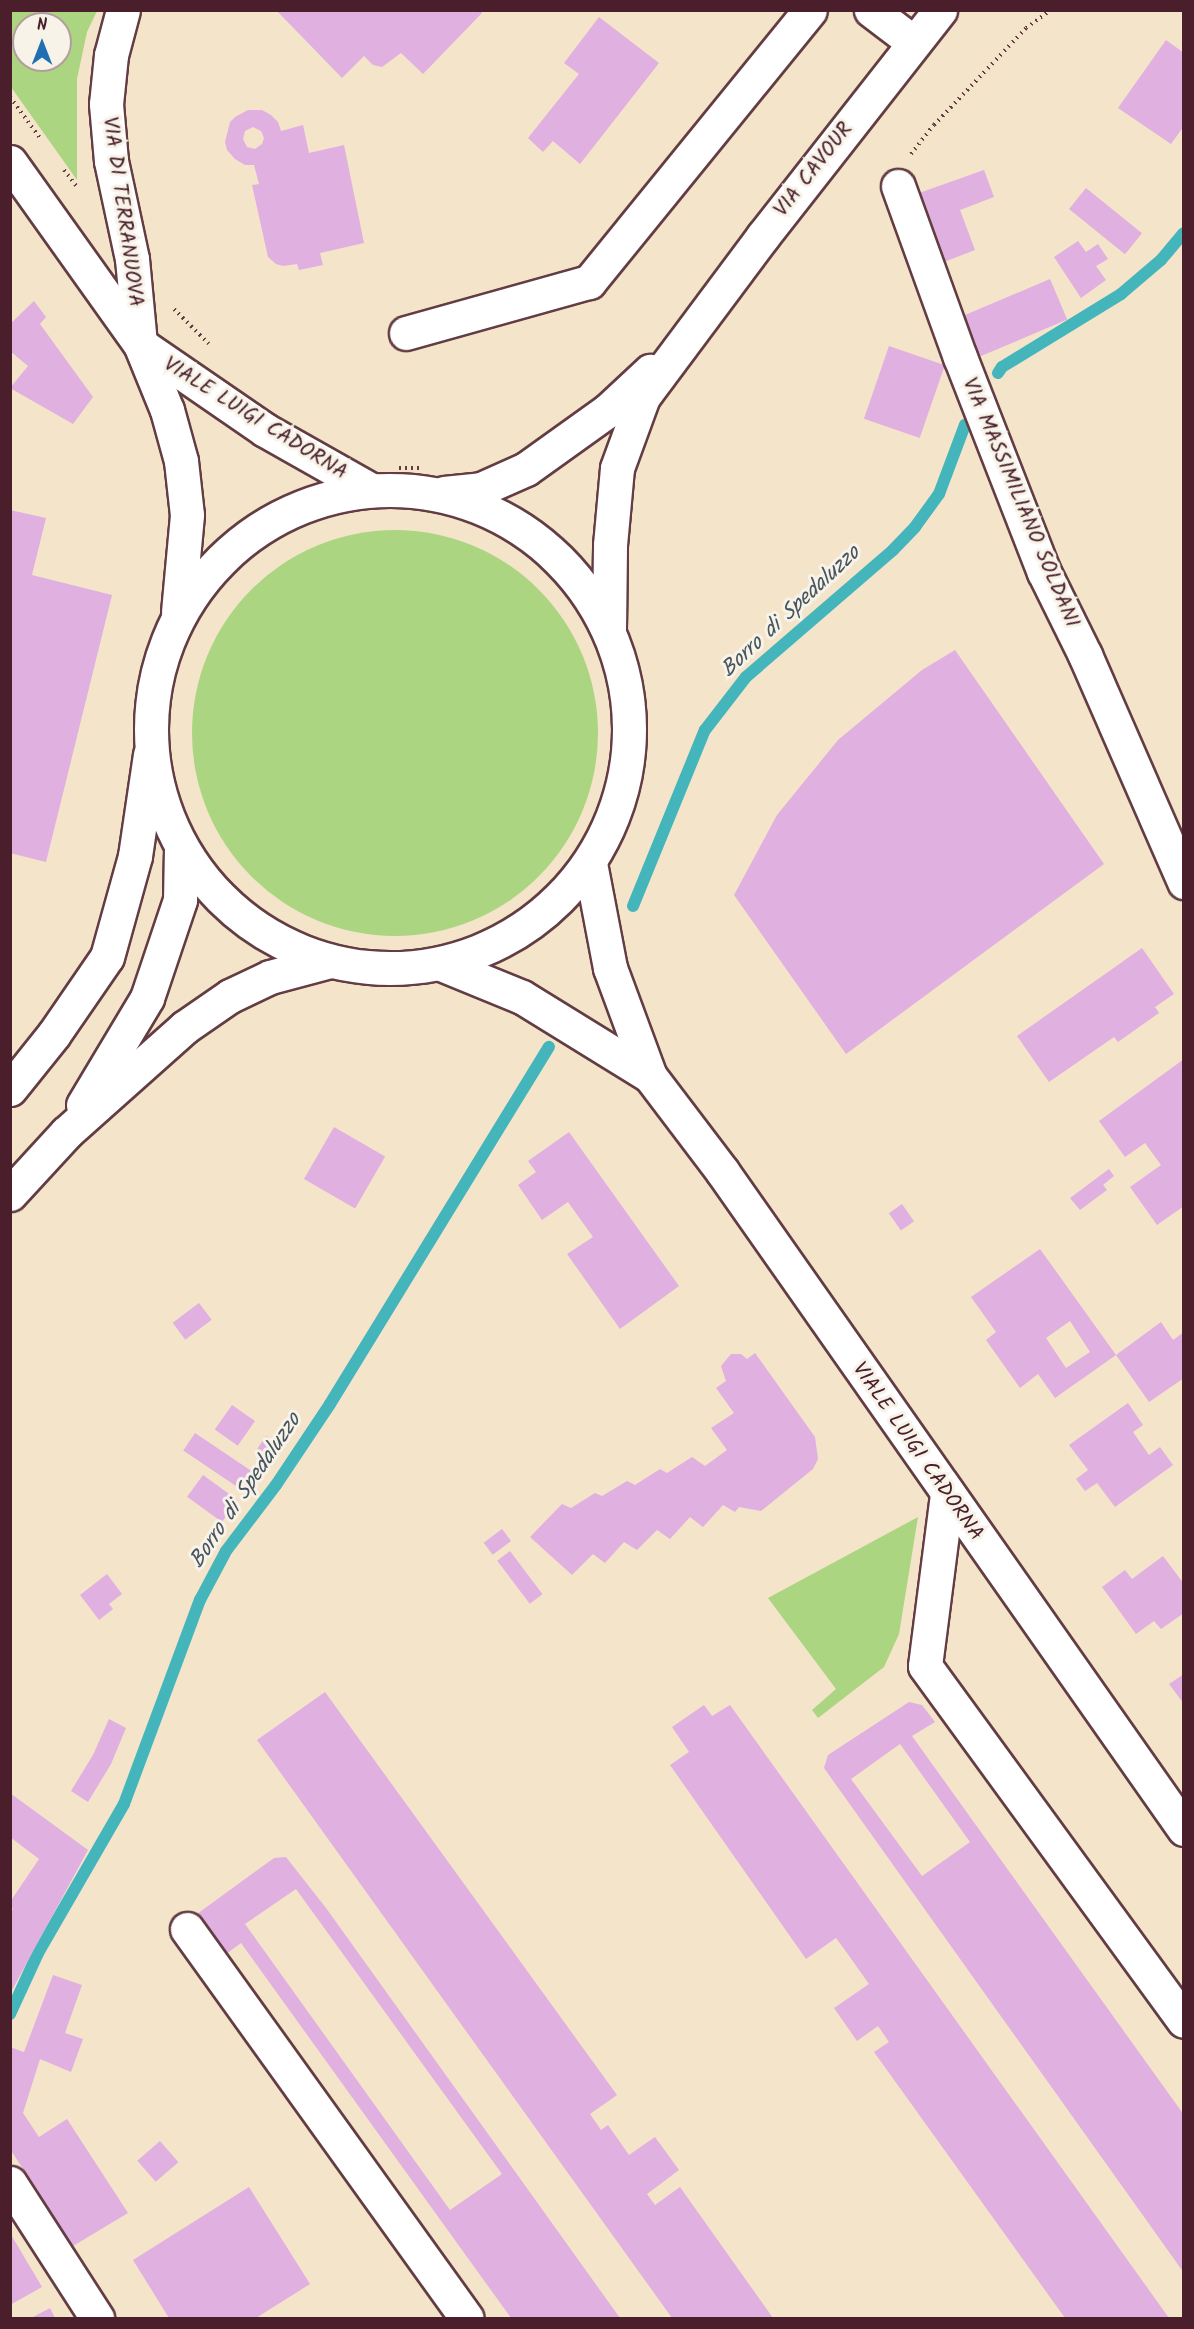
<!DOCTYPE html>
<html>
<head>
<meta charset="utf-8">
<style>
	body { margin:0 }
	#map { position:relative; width:1194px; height:2329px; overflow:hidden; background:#f3e4ca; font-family:Kalam,sans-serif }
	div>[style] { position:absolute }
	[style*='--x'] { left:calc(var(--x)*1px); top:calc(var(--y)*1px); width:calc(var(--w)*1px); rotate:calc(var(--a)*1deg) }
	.green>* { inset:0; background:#acd581 }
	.round { border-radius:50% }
	.stream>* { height:12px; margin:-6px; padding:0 6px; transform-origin:6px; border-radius:6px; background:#45b5bc }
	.building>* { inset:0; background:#e0b0e1; transform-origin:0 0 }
	.path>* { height:4px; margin-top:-2px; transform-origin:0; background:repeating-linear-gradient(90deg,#633d43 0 1.5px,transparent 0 6px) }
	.roads { filter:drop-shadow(2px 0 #633d43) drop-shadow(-2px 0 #633d43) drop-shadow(0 2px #633d43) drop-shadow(0 -2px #633d43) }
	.minor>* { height:33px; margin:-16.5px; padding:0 16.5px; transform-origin:16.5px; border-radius:16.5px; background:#fff }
	.major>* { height:33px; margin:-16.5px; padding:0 16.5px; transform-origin:16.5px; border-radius:16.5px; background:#fff }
	.major>.ring { margin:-16.5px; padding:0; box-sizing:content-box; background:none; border:33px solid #fff; border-radius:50% }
	span { translate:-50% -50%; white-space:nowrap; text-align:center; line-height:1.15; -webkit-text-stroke:6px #f7f3e8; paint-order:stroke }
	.street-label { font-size:21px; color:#4a1f2b }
	.water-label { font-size:22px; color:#48545e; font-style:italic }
	.frame { position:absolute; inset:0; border:12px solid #4a1f2b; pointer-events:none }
	.north { position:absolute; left:12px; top:12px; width:60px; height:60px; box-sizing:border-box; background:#f7f3e8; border:2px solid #b29e9c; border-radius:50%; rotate:0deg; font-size:16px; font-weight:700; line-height:24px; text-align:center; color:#4a1f2b }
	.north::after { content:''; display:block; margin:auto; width:21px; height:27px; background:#1f6fb2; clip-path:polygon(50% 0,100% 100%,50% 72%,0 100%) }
</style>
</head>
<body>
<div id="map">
	<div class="green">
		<i style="clip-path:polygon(evenodd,10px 11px,97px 11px,87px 32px,77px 79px,77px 180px,11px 87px,10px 11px,24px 24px,60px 24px,60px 60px,24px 60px,24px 24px)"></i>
		<i class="round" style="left:192px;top:530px;width:406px;height:406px"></i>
		<i style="clip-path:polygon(918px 1517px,899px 1634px,884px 1667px,818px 1718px,812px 1710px,836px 1689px,768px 1598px)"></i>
	</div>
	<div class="stream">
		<i style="--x:998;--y:373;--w:7;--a:-56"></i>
		<i style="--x:1002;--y:367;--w:140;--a:-31.5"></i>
		<i style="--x:1121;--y:294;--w:52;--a:-40.4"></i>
		<i style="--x:1161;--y:260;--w:35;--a:-50"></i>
		<i style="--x:633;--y:906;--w:190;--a:-67.8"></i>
		<i style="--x:705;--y:730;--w:67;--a:-52.3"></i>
		<i style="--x:746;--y:677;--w:194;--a:-40.8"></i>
		<i style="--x:893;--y:550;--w:32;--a:-46"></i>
		<i style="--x:915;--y:527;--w:41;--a:-54"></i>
		<i style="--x:939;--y:494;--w:74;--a:-69.4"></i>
		<i style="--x:10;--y:2014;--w:67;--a:-65.3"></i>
		<i style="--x:38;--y:1953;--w:172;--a:-60"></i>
		<i style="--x:124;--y:1804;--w:218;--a:-69.6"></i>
		<i style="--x:200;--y:1600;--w:55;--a:-62"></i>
		<i style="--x:226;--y:1551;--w:83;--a:-52.9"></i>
		<i style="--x:276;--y:1485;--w:97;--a:-56.3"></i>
		<i style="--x:330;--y:1404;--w:419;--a:-58.5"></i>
	</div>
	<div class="building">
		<i style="clip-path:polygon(276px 10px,480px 10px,482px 13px,423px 74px,401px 53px,382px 67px,373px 65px,364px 56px,342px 78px)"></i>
		<i style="clip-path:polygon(599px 17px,659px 63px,580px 164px,553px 141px,543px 152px,528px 138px,579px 74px,564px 63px)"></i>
		<i style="clip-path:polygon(1166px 40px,1184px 53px,1184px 126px,1171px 144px,1118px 108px)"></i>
		<i style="clip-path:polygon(evenodd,248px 110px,262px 110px,271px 115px,278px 122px,281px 131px,303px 125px,309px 153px,344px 145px,364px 243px,320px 253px,323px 265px,299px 270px,297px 264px,283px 266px,276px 264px,268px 257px,252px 185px,259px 184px,254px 165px,245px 165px,235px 159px,227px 150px,225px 142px,230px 122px,235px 117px,248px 110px,253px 127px,261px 131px,264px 138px,262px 144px,255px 149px,247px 147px,243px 139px,245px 131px,253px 127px)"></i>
		<i style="clip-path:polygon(984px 170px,994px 197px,960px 210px,975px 250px,944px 262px,919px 193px)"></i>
		<i style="left:1086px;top:188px;width:72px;height:27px;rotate:39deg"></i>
		<i style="clip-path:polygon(1078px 241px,1086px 252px,1098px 244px,1108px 259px,1096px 266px,1106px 280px,1081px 298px,1054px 257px)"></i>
		<i style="left:1050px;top:279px;width:44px;height:98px;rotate:67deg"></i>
		<i style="clip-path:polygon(34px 301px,46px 317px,40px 324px,93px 397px,73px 424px,10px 388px,28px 366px,10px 351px,10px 324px)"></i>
		<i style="left:889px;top:346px;width:59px;height:77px;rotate:19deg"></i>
		<i style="clip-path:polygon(10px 510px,46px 518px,32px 575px,112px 595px,46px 862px,10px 853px)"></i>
		<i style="clip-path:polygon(955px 650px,1104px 864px,846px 1054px,734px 895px,777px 815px,838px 740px,922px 670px)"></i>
		<i style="clip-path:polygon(1142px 948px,1174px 994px,1155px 1007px,1159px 1013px,1118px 1042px,1114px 1037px,1049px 1082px,1017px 1036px)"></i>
		<i style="clip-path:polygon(1184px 1059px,1184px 1206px,1157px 1225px,1130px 1187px,1161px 1165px,1145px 1143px,1125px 1157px,1099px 1121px)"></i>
		<i style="left:334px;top:1127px;width:59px;height:60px;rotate:30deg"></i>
		<i style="clip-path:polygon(569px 1132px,679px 1286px,620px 1329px,567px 1254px,593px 1237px,568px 1202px,542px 1220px,518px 1185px,536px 1172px,528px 1161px)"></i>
		<i style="clip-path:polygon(1109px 1169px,1114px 1176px,1103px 1185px,1107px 1190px,1080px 1210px,1070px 1198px)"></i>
		<i style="left:902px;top:1204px;width:21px;height:16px;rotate:55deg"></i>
		<i style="clip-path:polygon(evenodd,1040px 1249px,1116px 1355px,1055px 1398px,1038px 1374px,1020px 1388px,986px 1340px,996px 1332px,971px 1297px,1040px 1249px,1070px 1321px,1090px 1352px,1066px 1368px,1046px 1338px,1070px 1321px)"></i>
		<i style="left:199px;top:1303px;width:21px;height:33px;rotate:53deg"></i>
		<i style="clip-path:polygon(1161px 1322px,1173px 1340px,1184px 1332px,1184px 1378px,1149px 1402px,1116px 1355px)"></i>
		<i style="clip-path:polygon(755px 1353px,815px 1437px,818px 1459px,813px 1469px,761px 1511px,739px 1507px,735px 1512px,723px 1505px,703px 1527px,690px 1517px,670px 1539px,657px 1530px,637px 1550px,624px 1542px,605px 1563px,593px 1554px,572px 1575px,530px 1537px,562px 1504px,571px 1508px,595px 1493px,602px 1496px,627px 1481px,635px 1485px,660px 1469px,667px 1473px,692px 1457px,705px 1466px,727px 1450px,711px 1428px,734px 1413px,716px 1388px,726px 1381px,721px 1366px,731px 1354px,741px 1354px,747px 1359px)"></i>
		<i style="clip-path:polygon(1128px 1403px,1143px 1425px,1133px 1432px,1149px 1455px,1160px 1447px,1173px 1465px,1115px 1507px,1097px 1483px,1085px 1491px,1076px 1479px,1088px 1470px,1069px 1445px)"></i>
		<i style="left:232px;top:1405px;width:28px;height:30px;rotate:35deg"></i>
		<i style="left:195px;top:1433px;width:73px;height:21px;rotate:34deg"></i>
		<i style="left:266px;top:1436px;width:11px;height:16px;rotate:34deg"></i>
		<i style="left:203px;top:1475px;width:43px;height:27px;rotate:36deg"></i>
		<i style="left:502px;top:1529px;width:15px;height:23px;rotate:53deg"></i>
		<i style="left:510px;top:1551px;width:54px;height:16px;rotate:53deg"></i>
		<i style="clip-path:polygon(1163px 1556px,1184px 1584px,1184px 1613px,1161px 1629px,1154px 1621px,1136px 1634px,1102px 1587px,1125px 1570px,1132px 1579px)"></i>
		<i style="clip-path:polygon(107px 1574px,122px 1594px,109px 1604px,113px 1609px,99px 1620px,80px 1595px)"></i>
		<i style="clip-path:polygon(1184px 1674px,1184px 1704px,1169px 1684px)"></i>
		<i style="clip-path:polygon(325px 1692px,617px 2095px,590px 2114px,601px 2130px,608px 2125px,629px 2155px,655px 2137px,679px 2170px,647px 2194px,655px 2205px,680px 2187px,773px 2318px,672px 2318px,257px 1740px)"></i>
		<i style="clip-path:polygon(evenodd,909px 1702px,922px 1705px,935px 1722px,912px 1736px,1184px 2115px,1184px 2273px,824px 1768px,828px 1755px,909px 1702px,900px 1744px,970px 1842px,922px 1876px,851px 1779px,900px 1744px)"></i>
		<i style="clip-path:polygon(704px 1705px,712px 1716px,730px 1705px,1169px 2318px,1065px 2318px,874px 2052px,889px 2042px,878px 2026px,857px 2041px,834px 2008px,869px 1984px,847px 1953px,836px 1938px,806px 1959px,670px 1765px,689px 1752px,672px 1727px)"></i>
		<i style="clip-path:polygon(109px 1719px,126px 1728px,111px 1764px,88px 1802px,71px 1791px,93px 1755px)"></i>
		<i style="clip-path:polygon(10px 1793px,88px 1850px,11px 1992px,10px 1913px,13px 1909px,10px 1902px,39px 1859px,10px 1837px)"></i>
		<i style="clip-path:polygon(evenodd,286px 1857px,326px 1908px,620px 2318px,511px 2318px,241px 1943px,222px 1957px,196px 1917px,197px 1914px,274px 1858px,286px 1857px,296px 1889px,502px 2174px,450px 2210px,245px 1924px,296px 1889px)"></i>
		<i style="clip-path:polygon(53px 1975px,82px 1985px,65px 2033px,83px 2039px,71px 2072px,40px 2059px,23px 2113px,39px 2137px,67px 2119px,128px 2213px,73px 2246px,10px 2149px,10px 2047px,24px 2052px)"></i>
		<i style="left:160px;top:2141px;width:28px;height:30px;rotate:49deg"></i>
		<i style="clip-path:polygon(249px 2187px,310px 2284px,256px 2318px,169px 2318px,133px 2260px)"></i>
		<i style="clip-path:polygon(10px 2233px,42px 2287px,10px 2305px)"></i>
		<i style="clip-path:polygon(50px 2308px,55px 2318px,31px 2318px)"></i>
	</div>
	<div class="path">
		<i style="--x:10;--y:97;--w:51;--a:53.8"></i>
		<i style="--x:911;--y:154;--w:37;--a:-52"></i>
		<i style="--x:934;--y:125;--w:134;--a:-46.5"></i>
		<i style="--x:1026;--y:28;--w:31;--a:-36"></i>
		<i style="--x:64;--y:170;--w:23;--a:52"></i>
		<i style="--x:174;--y:309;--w:49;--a:45"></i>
		<i style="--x:399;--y:468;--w:20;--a:0"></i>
	</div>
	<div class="roads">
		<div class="minor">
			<i style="--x:123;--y:10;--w:47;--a:104.9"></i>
			<i style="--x:111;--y:55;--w:49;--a:95.8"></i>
			<i style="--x:106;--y:104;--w:57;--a:85"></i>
			<i style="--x:111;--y:161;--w:100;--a:77.9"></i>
			<i style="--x:132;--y:259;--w:85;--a:84.6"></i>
			<i style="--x:871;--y:10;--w:53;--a:37.3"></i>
			<i style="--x:898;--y:186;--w:182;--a:70.1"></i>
			<i style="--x:960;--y:357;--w:231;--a:68.7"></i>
			<i style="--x:1044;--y:572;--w:93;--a:63.7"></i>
			<i style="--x:1085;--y:655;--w:248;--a:66.4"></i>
			<i style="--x:406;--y:333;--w:190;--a:-15.6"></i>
			<i style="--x:589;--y:282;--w:350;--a:-50.9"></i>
			<i style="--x:590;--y:863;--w:107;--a:79.2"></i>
			<i style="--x:610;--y:968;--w:115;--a:69.7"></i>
			<i style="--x:650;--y:1076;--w:119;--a:52.8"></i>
			<i style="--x:722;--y:1171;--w:804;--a:54.93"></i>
			<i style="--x:441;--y:964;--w:87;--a:22.2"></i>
			<i style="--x:522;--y:997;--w:150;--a:31.7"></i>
			<i style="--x:10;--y:1089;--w:70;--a:-51.3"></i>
			<i style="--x:54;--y:1034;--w:93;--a:-55.5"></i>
			<i style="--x:107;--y:957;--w:105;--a:-74.5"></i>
			<i style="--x:135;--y:856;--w:103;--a:-81.6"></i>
			<i style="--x:947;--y:1494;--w:173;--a:97.3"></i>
			<i style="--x:925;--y:1666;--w:439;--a:53.9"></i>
			<i style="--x:187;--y:1929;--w:479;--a:54.3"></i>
			<i style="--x:10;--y:2183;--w:161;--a:57.2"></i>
		</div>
		<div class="major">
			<i style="--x:10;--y:162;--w:224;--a:54.5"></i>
			<i style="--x:140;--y:344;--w:71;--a:67.8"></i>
			<i style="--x:167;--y:410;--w:53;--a:74.6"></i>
			<i style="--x:181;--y:461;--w:54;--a:83.7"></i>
			<i style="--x:187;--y:515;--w:97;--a:95.3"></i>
			<i style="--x:140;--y:344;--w:152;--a:34.5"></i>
			<i style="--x:265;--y:430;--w:122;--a:29.5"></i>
			<i class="ring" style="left:151px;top:490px;width:445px;height:445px"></i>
			<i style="--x:444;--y:493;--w:37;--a:-6"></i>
			<i style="--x:481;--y:489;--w:49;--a:-24"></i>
			<i style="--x:526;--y:469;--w:100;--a:-35.6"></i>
			<i style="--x:607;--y:411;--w:59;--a:-42.9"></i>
			<i style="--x:609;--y:629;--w:84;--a:-89.3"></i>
			<i style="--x:610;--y:545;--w:77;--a:-84.8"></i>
			<i style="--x:617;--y:468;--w:76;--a:-69.9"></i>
			<i style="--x:643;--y:397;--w:201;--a:-53.3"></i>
			<i style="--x:763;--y:236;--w:287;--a:-51.9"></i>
			<i style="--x:83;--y:1105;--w:125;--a:-59.1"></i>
			<i style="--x:147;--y:998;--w:103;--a:-71.4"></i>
			<i style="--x:180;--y:900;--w:51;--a:-88.9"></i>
			<i style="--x:10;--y:1194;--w:83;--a:-47.4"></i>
			<i style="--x:66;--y:1133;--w:159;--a:-41.7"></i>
			<i style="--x:185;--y:1027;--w:55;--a:-34.6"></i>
			<i style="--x:230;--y:996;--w:44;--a:-25.4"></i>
			<i style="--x:270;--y:977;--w:62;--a:-14.9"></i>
		</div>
	</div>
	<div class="street-label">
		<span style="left:814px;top:170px;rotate:-52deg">VIA CAVOUR</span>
		<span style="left:122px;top:212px;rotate:82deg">VIA DI TERRANUOVA</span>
		<span style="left:255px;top:419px;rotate:32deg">VIALE LUIGI CADORNA</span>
		<span style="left:1020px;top:503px;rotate:67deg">VIA MASSIMILIANO SOLDANI</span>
		<span style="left:917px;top:1452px;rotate:55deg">VIALE LUIGI CADORNA</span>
	</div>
	<div class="water-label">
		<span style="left:791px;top:612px;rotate:-43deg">Borro di Spedaluzzo</span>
		<span style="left:246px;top:1491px;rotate:-56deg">Borro di Spedaluzzo</span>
	</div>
	<div class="frame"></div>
	<div class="north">N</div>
</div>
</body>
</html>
